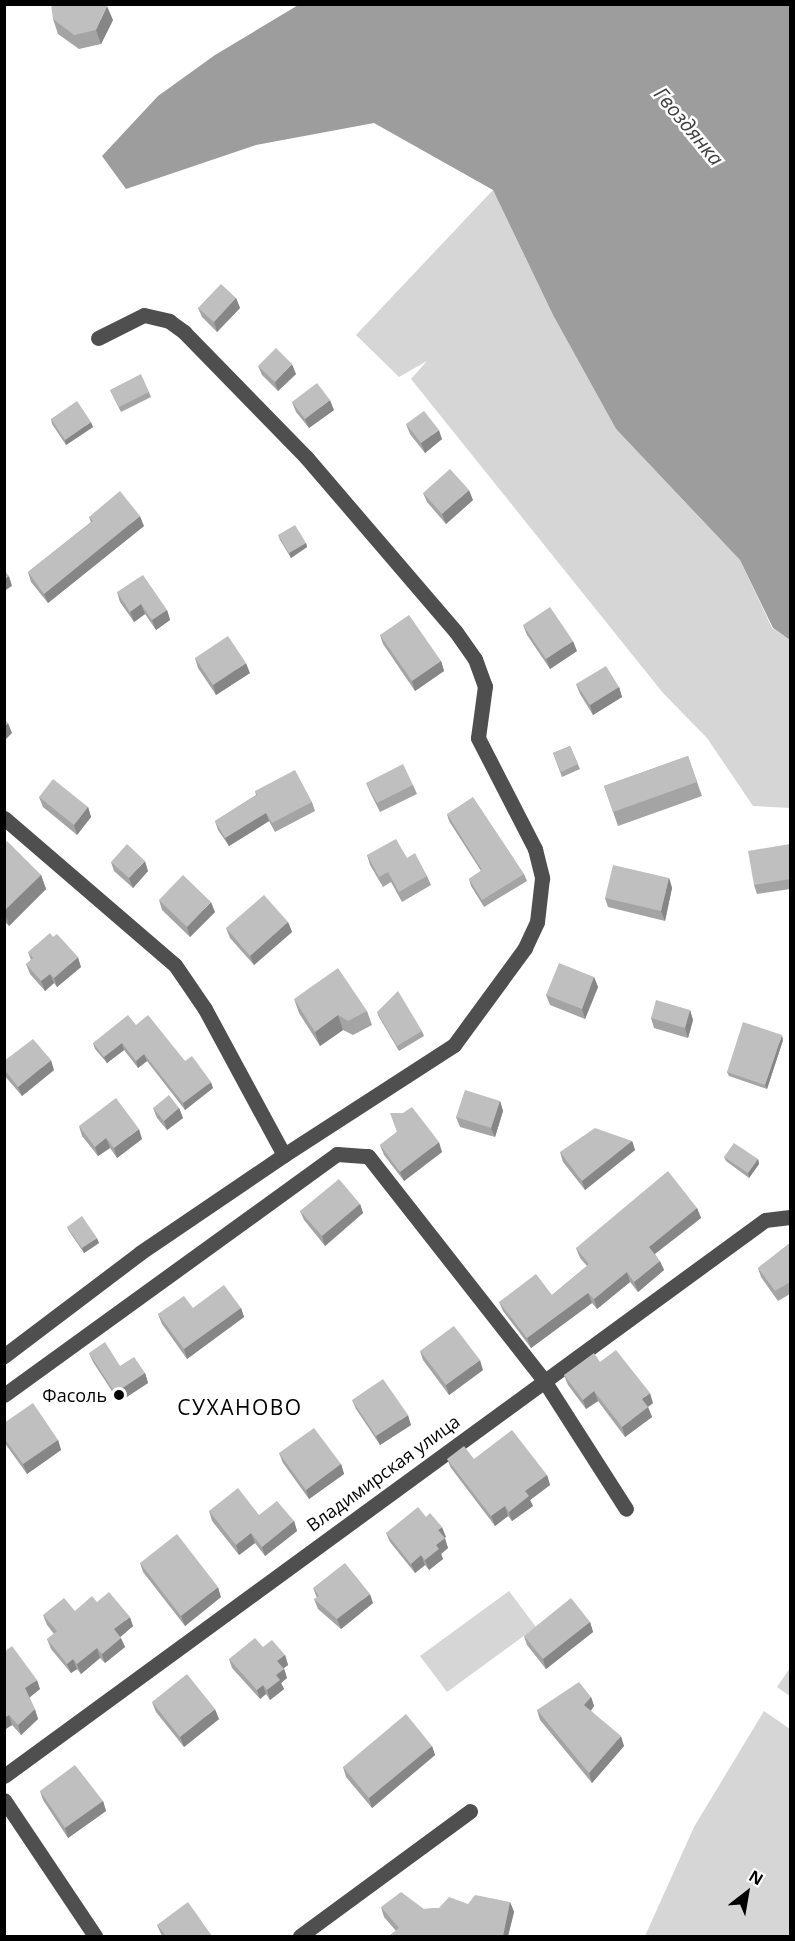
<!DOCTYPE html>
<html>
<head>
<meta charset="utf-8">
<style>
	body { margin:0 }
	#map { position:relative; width:795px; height:1941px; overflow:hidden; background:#fff; font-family:"Open Sans",sans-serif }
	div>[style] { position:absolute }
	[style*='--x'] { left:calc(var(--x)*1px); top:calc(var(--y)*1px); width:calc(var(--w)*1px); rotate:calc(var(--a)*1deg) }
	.green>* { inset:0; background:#d6d6d6 }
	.water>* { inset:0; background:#9d9d9d }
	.minor>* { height:15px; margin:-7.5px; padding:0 7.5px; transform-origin:7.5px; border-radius:7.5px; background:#4f4f4f }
	.wall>* { inset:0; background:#a4a4a4 }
	.shaded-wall>* { inset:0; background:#868686 }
	.building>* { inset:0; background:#bfbfbf }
	.dots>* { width:16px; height:16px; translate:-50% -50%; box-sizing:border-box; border:3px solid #fff; border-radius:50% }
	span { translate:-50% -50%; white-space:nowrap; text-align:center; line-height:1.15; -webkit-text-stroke:5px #fff; paint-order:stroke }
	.poi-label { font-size:18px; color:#000 }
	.right { translate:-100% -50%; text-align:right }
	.street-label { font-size:18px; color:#000 }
	.water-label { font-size:20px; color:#3e3e3e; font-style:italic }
	.quarter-label { font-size:21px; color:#000; letter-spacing:1.5px }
	.frame { position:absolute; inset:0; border:6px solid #000; pointer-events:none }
	.north { position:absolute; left:717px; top:1863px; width:60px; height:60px; -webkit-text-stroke:4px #fff; paint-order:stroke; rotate:31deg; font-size:16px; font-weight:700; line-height:24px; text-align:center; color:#000 }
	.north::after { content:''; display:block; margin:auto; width:21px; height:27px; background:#000; clip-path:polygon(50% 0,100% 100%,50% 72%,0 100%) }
</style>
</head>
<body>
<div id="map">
	<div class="green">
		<div style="clip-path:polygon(493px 190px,553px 315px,616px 429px,740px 560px,772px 628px,790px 640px,790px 808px,753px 806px,707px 738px,663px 693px,411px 379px,427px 361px,399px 377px,356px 335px)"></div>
		<div style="clip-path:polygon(509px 1591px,536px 1627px,447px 1692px,420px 1656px)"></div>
		<div style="clip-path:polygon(790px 1668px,790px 1696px,777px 1687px)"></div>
		<div style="clip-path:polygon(764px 1711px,790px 1729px,790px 1936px,645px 1936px,694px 1827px)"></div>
	</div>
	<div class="water">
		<div style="clip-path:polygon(300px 4px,790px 5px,790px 640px,773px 628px,740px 560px,616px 429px,553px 315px,493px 190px,374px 123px,256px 145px,126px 189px,102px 156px,158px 96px,215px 55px)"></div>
	</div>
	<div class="minor">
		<div style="--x:98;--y:338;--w:51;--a:-26.6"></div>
		<div style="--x:144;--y:315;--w:26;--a:13"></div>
		<div style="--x:169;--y:321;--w:19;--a:36"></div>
		<div style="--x:184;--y:332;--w:175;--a:45.7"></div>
		<div style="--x:306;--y:457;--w:230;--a:49.4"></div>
		<div style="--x:456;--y:632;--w:33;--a:55"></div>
		<div style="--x:475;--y:659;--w:29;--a:70"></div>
		<div style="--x:485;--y:686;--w:52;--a:97.7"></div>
		<div style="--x:478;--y:738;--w:125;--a:62.8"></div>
		<div style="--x:535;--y:849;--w:30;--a:76"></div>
		<div style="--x:542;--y:878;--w:44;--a:96.5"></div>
		<div style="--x:537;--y:922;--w:29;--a:115"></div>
		<div style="--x:525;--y:948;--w:120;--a:126.2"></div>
		<div style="--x:454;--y:1045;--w:202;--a:147.1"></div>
		<div style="--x:4;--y:818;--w:225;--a:40.7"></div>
		<div style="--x:175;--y:965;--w:53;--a:55.7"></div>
		<div style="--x:205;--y:1009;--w:166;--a:61.6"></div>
		<div style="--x:284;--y:1155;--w:174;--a:145.8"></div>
		<div style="--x:140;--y:1253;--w:171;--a:142.9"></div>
		<div style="--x:4;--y:1395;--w:411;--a:-35.9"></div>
		<div style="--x:337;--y:1154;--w:31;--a:4"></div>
		<div style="--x:368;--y:1156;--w:283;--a:51.9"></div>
		<div style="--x:543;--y:1379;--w:154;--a:57.4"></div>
		<div style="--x:4;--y:1776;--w:942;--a:-36.15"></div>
		<div style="--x:765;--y:1220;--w:25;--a:-7"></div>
		<div style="--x:4;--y:1800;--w:164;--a:56.2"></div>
		<div style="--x:300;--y:1936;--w:211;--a:-36.3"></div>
	</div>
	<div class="wall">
		<div style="clip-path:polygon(53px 19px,113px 20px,101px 44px,79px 49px,58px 34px)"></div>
		<div style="clip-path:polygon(236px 298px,240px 308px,217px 332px,202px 317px,198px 308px)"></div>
		<div style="clip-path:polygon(258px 366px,296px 374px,278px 391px,262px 375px)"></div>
		<div style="clip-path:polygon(110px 390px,149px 392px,151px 397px,121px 412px)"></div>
		<div style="clip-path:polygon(292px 402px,334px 410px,309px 428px,296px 412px)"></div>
		<div style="clip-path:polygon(51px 419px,93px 427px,66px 445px,52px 424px)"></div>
		<div style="clip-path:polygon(406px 424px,442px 439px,425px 453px,410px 434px)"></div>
		<div style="clip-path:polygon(423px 493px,473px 500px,446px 524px,427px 502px)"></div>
		<div style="clip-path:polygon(89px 517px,144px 526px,48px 603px,31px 582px,28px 572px,91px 522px)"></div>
		<div style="clip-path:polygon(278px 535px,306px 543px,307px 547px,291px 558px,280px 540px)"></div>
		<div style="clip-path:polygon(117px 592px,167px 610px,170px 620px,156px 630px,145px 614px,134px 622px,120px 602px)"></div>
		<div style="clip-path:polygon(523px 625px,577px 651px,550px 669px,527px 635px)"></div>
		<div style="clip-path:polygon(380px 635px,441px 661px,444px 671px,415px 691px,383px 644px)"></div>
		<div style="clip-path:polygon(195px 658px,250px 673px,216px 695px,198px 668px)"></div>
		<div style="clip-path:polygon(576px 684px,619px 687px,622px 697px,593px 715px,580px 694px)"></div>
		<div style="clip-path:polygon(570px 746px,580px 769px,562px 777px,553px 753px)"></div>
		<div style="clip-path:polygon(688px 756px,702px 796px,618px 826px,604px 786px)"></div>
		<div style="clip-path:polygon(366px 783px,413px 785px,417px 794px,380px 812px,370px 792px)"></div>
		<div style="clip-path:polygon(255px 791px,312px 802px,315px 811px,275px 832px,269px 821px,229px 846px,218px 830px,215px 821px,256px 795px)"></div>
		<div style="clip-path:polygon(39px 797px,88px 807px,91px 817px,77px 835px,43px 807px)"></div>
		<div style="clip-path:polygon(447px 814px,524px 874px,527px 881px,484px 907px,471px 886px,469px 879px,481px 871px,449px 821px)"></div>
		<div style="clip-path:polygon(4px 844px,41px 875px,46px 889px,9px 926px,4px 921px)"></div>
		<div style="clip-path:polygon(790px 844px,790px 889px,757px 894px,754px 885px)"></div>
		<div style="clip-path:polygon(367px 855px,407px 858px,427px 876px,431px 885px,402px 902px,391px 882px,383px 887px,370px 865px)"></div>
		<div style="clip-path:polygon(111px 862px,148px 871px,133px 888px,114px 871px)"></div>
		<div style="clip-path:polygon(669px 878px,672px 888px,665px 921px,608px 907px,605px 898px)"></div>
		<div style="clip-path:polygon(159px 900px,215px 912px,190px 937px,162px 910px)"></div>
		<div style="clip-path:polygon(288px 922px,292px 932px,254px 965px,230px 938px,226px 928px)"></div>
		<div style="clip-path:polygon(28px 952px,81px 967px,57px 987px,54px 983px,45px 991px,30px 974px,26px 964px,31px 960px)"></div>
		<div style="clip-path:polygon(594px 977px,598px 987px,585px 1019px,550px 1005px,546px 995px)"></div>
		<div style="clip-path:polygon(294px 999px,367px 1011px,372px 1025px,353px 1035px,343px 1030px,320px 1046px,299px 1013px)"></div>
		<div style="clip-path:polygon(690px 1010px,693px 1020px,688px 1038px,654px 1028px,651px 1018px)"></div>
		<div style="clip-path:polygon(377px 1012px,422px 1031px,424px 1036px,399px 1051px,379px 1017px)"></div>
		<div style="clip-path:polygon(136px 1025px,185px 1061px,213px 1088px,185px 1110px,147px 1061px,138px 1068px,124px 1050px,107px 1063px,95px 1049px,93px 1043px)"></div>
		<div style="clip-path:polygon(783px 1040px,767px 1089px,729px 1076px,727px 1072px)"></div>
		<div style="clip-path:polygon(4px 1061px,54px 1070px,22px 1096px,4px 1075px)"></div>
		<div style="clip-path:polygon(500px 1101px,503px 1111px,495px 1137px,460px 1127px,456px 1117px)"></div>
		<div style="clip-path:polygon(153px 1108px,179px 1108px,183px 1118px,167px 1130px,157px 1118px)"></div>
		<div style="clip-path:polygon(79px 1126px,142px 1139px,117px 1158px,110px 1148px,98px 1156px,82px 1136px)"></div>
		<div style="clip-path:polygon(397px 1132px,442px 1152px,404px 1181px,384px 1155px,380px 1145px)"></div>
		<div style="clip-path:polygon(632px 1141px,635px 1150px,585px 1190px,563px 1162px,560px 1152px)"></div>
		<div style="clip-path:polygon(724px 1157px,758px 1159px,759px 1164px,749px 1178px,726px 1161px)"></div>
		<div style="clip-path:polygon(360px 1204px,363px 1213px,325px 1246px,304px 1220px,300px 1211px)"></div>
		<div style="clip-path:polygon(697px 1208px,701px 1218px,655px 1254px,664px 1270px,638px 1292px,630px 1282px,597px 1309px,592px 1303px,531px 1348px,503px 1311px,499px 1302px,552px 1295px,587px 1266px,580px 1258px,576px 1248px)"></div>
		<div style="clip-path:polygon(67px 1227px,99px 1243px,84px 1253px,69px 1231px)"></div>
		<div style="clip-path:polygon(790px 1243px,790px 1294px,778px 1301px,761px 1277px,758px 1268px)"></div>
		<div style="clip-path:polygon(193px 1308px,241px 1308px,244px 1317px,187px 1359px,162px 1324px,158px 1314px)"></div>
		<div style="clip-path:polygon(420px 1351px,483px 1370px,449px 1395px,423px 1360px)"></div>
		<div style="clip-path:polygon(89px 1353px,120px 1366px,145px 1373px,148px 1383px,119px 1402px,93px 1362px)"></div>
		<div style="clip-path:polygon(600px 1362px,653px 1403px,648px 1407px,652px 1417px,625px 1437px,598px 1401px,586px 1409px,568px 1385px,564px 1375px)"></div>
		<div style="clip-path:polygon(352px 1400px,411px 1425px,380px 1445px,356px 1409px)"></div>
		<div style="clip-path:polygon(4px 1423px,58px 1440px,61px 1450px,27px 1474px,4px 1442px)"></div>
		<div style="clip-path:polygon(279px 1453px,341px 1464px,344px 1474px,309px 1499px,283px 1463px)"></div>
		<div style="clip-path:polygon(447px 1459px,474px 1459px,547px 1475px,550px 1485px,530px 1500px,533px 1506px,512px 1521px,508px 1516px,495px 1526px,451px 1468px)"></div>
		<div style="clip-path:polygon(209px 1511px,294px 1521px,297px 1531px,265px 1556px,255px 1543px,239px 1555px,212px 1521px)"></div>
		<div style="clip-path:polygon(426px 1517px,446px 1537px,444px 1538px,448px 1548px,441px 1554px,443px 1559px,429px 1570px,425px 1565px,415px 1573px,390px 1542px,386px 1533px)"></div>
		<div style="clip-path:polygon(140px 1563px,221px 1597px,185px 1626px,143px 1572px)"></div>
		<div style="clip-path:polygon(313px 1588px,373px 1603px,341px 1629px,318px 1609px,314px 1599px,317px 1598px)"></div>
		<div style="clip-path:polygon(97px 1602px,133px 1626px,120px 1637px,125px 1647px,105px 1663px,100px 1658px,81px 1674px,77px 1669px,71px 1673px,51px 1649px,47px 1639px,54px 1634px,47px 1625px,43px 1615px,75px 1611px)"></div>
		<div style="clip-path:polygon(590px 1622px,593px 1632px,546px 1669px,527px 1645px,524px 1636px)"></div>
		<div style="clip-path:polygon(263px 1647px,285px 1655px,288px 1665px,284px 1668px,287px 1678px,281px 1683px,284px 1689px,270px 1700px,266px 1694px,260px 1699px,232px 1668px,229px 1659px)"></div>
		<div style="clip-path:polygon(4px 1652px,40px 1689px,29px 1697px,38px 1719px,21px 1735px,12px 1725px,4px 1730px)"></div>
		<div style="clip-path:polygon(591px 1697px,594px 1706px,591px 1711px,624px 1746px,592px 1783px,540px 1720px,537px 1710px)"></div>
		<div style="clip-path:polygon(152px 1702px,219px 1719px,184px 1747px,156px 1712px)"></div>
		<div style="clip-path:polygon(432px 1746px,435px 1755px,372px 1808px,346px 1777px,343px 1767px)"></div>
		<div style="clip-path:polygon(40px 1791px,103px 1801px,106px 1811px,68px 1838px,43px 1800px)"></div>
		<div style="clip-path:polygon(510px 1902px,514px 1912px,508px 1936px,389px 1936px,396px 1931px,384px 1917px,381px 1907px,424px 1909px,439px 1908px,468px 1904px)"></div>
		<div style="clip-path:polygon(157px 1925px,212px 1936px,162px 1936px)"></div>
	</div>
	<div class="shaded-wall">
		<div style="clip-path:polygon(107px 6px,113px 20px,101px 44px,96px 30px)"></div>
		<div style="clip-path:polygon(236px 298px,240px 308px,217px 332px,214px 322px)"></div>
		<div style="clip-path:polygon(292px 364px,296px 374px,278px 391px,275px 382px)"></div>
		<div style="clip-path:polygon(330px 400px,334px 410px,309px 428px,305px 419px)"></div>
		<div style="clip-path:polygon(91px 422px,93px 427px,66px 445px,65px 440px)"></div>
		<div style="clip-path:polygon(439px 430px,442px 439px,425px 453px,421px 443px)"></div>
		<div style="clip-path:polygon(469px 490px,473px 500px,446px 524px,442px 514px)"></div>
		<div style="clip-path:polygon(140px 516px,144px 526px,48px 603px,44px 594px)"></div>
		<div style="clip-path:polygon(306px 543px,307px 547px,291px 558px,289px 553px)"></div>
		<div style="clip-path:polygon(9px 576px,12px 586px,4px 591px,4px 579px)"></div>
		<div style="clip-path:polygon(141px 604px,145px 614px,134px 622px,130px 612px)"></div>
		<div style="clip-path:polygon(167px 610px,170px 620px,156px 630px,152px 620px)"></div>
		<div style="clip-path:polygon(573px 641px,577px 651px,550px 669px,546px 659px)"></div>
		<div style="clip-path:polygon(441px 661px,444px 671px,415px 691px,412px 681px)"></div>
		<div style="clip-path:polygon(246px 663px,250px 673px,216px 695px,213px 685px)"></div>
		<div style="clip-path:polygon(619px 687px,622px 697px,593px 715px,590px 705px)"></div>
		<div style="clip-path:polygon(8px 723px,12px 733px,4px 741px,4px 727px)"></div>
		<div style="clip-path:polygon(88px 807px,91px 817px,77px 835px,74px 825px)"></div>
		<div style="clip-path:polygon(266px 813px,269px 821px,229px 846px,225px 838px)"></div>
		<div style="clip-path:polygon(145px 861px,148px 871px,133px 888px,129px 878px)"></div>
		<div style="clip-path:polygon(41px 875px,46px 889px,9px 926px,4px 911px)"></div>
		<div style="clip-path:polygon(669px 878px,672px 888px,665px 921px,661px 911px)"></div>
		<div style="clip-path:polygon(211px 902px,215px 912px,190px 937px,187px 927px)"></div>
		<div style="clip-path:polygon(288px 922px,292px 932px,254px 965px,250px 956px)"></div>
		<div style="clip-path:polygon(78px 957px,81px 967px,57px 987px,54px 978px)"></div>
		<div style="clip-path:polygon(50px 974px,54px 983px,45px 991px,41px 981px)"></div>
		<div style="clip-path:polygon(594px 977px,598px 987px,585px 1019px,582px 1009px)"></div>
		<div style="clip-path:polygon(690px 1010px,693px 1020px,688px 1038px,685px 1028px)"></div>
		<div style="clip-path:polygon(338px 1015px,343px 1030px,320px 1046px,315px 1032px)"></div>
		<div style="clip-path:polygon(782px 1035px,783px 1040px,767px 1089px,765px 1085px)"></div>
		<div style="clip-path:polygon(122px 1043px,124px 1050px,107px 1063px,104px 1057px)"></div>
		<div style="clip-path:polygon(144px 1054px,147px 1061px,138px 1068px,136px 1061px)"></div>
		<div style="clip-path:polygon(51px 1060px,54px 1070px,22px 1096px,18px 1087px)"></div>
		<div style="clip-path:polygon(211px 1082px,213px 1088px,185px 1110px,183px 1103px)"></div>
		<div style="clip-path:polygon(500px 1101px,503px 1111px,495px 1137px,491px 1128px)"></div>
		<div style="clip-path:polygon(179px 1108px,183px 1118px,167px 1130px,164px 1121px)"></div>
		<div style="clip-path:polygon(139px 1129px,142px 1139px,117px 1158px,114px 1148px)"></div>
		<div style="clip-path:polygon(106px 1138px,110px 1148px,98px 1156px,95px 1147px)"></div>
		<div style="clip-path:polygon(632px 1141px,635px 1150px,585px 1190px,582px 1181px)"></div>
		<div style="clip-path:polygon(439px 1142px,442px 1152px,404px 1181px,400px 1172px)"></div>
		<div style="clip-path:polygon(758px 1159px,759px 1164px,749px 1178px,748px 1173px)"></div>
		<div style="clip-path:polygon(360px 1204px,363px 1213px,325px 1246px,322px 1236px)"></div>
		<div style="clip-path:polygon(697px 1208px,701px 1218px,652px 1256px,649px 1247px)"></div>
		<div style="clip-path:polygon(97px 1238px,99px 1243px,84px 1253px,82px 1248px)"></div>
		<div style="clip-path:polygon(660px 1261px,664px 1270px,638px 1292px,634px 1282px)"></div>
		<div style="clip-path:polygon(627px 1272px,630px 1282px,597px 1309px,594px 1299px)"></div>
		<div style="clip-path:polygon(588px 1293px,592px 1303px,531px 1348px,527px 1338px)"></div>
		<div style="clip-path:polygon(241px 1308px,244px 1317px,187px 1359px,184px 1349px)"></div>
		<div style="clip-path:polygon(480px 1360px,483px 1370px,449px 1395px,446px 1385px)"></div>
		<div style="clip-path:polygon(145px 1373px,148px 1383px,119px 1402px,115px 1393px)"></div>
		<div style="clip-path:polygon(594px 1391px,598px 1401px,586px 1409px,583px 1400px)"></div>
		<div style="clip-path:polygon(650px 1393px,653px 1403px,646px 1408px,642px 1399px)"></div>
		<div style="clip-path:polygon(648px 1407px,652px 1417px,625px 1437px,622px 1427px)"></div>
		<div style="clip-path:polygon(408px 1415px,411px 1425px,380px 1445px,376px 1436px)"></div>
		<div style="clip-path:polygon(58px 1440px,61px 1450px,27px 1474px,23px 1464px)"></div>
		<div style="clip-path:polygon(341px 1464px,344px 1474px,309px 1499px,306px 1490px)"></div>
		<div style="clip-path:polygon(547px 1475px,550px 1485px,530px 1500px,533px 1506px,512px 1521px,509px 1512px,525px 1491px)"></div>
		<div style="clip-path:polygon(505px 1506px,508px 1516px,495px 1526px,491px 1516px)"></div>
		<div style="clip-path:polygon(294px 1521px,297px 1531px,265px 1556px,262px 1547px)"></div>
		<div style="clip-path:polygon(442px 1527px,446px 1537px,442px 1540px,438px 1530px)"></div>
		<div style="clip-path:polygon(251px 1533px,255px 1543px,239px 1555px,236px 1545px)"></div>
		<div style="clip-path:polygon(445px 1538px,448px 1548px,441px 1554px,443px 1559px,429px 1570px,425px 1560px,436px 1545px)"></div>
		<div style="clip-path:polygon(421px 1555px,425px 1565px,415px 1573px,411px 1564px)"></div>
		<div style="clip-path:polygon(218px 1587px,221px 1597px,185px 1626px,181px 1616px)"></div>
		<div style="clip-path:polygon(370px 1594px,373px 1603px,341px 1629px,337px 1619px)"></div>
		<div style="clip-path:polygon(130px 1617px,133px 1626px,118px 1639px,114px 1629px)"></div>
		<div style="clip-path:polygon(590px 1622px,593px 1632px,546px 1669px,543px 1659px)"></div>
		<div style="clip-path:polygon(121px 1638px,125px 1647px,105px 1663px,102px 1654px)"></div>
		<div style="clip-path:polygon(97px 1648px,100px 1658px,81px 1674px,77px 1664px)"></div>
		<div style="clip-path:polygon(285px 1655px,288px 1665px,281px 1670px,277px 1661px)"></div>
		<div style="clip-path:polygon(73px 1659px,77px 1669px,71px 1673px,67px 1664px)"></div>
		<div style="clip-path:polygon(284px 1669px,287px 1678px,281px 1683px,284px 1689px,270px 1700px,267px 1690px,276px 1675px)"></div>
		<div style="clip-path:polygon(37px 1680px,40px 1689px,29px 1698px,25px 1688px)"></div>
		<div style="clip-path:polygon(263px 1685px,266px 1694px,260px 1699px,257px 1690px)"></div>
		<div style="clip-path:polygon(591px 1697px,594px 1706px,587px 1714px,584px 1705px)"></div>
		<div style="clip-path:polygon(35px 1709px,38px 1719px,21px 1735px,18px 1725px)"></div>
		<div style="clip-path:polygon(215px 1709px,219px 1719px,184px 1747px,180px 1737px)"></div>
		<div style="clip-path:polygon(9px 1715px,12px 1725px,4px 1730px,4px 1718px)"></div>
		<div style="clip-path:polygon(621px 1736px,624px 1746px,592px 1783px,589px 1773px)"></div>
		<div style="clip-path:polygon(432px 1746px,435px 1755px,372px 1808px,369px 1798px)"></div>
		<div style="clip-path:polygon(103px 1801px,106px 1811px,68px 1838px,65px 1828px)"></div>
		<div style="clip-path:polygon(510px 1902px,514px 1912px,508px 1936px,503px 1936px)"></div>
	</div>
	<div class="building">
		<div style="clip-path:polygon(51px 4px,107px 4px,107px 6px,96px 30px,74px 35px,53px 19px)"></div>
		<div style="clip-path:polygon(221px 284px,236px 298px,214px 322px,198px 308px)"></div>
		<div style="clip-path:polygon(276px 348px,292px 364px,275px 382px,258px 366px)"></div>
		<div style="clip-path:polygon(141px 374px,149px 392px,119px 407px,110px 390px)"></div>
		<div style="clip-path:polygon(317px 383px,330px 400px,305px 419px,292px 402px)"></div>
		<div style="clip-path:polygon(77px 401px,91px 422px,65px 440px,51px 419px)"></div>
		<div style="clip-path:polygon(424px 411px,439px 430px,421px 443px,406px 424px)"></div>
		<div style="clip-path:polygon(450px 469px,469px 490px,442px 514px,423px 493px)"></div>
		<div style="clip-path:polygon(120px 491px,140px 516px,44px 594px,28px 572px,93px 521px,89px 517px)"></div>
		<div style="clip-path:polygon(295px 525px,306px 543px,289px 553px,278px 535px)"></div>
		<div style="clip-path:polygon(4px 570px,9px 576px,4px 579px)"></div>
		<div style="clip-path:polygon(143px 575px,167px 610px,152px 620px,141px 604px,130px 612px,117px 592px)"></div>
		<div style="clip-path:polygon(550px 607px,573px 641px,546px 659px,523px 625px)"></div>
		<div style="clip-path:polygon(409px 615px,441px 661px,412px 681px,380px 635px)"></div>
		<div style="clip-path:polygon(228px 636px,246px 663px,213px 685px,195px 658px)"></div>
		<div style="clip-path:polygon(606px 666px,619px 687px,590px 705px,576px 684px)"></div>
		<div style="clip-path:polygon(4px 719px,8px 723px,4px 727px)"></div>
		<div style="clip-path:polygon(570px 746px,578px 764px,561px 772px,553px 753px)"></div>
		<div style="clip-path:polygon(688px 756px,697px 782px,613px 812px,604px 786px)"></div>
		<div style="clip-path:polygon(403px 764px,413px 785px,377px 803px,366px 783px)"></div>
		<div style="clip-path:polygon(295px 770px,312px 802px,272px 823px,266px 813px,225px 838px,215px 821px,257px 795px,255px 791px)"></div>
		<div style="clip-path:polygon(53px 779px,88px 807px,74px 825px,39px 797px)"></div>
		<div style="clip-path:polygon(473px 797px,524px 874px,482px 900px,469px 879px,482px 870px,447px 814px)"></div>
		<div style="clip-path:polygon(396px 839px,407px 858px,415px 853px,427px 876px,399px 892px,388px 872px,379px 877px,367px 855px)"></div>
		<div style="clip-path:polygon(7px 841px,41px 875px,4px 911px,4px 844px)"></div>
		<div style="clip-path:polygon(127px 844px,145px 861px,129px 878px,111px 862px)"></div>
		<div style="clip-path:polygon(790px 844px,790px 879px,754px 885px,748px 851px)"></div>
		<div style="clip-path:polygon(613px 865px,669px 878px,661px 911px,605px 898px)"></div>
		<div style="clip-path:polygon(183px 875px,211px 902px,187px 927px,159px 900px)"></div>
		<div style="clip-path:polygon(264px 895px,288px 922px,250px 956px,226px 928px)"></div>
		<div style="clip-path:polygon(50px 933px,53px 937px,57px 934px,78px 957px,54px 978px,50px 974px,41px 981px,26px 964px,33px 958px,28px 952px)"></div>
		<div style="clip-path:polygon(559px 963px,594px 977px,582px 1009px,546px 995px)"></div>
		<div style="clip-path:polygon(338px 968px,367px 1011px,348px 1021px,338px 1015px,315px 1032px,294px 999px)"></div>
		<div style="clip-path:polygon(398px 991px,422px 1031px,397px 1046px,377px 1012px)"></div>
		<div style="clip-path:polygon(656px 1000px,690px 1010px,685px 1028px,651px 1018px)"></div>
		<div style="clip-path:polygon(128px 1015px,136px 1025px,148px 1015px,185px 1061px,192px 1056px,211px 1082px,183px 1103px,144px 1054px,136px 1061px,122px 1043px,104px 1057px,93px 1043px)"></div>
		<div style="clip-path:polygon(743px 1022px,782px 1035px,765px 1085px,727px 1072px)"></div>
		<div style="clip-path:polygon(33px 1039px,51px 1060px,18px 1087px,4px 1069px,4px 1061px)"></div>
		<div style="clip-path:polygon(465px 1090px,500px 1101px,491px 1128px,456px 1117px)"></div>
		<div style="clip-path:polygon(169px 1095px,179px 1108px,164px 1121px,153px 1108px)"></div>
		<div style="clip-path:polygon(116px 1098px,139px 1129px,114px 1148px,106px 1138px,95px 1147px,79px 1126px)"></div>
		<div style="clip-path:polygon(412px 1107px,439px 1142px,400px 1172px,380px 1145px,397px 1132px,390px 1113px,403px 1113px)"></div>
		<div style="clip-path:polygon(595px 1128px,632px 1141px,582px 1181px,560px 1152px)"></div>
		<div style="clip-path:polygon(734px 1143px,758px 1159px,748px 1173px,724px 1157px)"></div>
		<div style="clip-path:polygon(668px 1171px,697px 1208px,649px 1247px,660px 1261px,634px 1282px,627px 1272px,594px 1299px,588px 1293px,527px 1338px,499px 1302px,536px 1274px,552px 1295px,589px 1264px,576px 1248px)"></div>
		<div style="clip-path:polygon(339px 1179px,360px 1204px,322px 1236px,300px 1211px)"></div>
		<div style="clip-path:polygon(82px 1216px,97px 1238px,82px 1248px,67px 1227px)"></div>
		<div style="clip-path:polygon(790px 1243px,790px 1282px,775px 1291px,758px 1268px)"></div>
		<div style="clip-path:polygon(224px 1285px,241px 1308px,184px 1349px,158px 1314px,184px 1296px,193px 1308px)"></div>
		<div style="clip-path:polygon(454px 1326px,480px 1360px,446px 1385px,420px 1351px)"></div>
		<div style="clip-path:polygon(105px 1342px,120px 1366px,134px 1357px,145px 1373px,115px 1393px,89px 1353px)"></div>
		<div style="clip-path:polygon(616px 1350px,650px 1393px,642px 1399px,648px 1407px,622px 1427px,594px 1391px,583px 1400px,564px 1375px,594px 1353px,600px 1362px)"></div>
		<div style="clip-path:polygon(383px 1379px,408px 1415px,376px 1436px,352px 1400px)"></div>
		<div style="clip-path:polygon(33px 1403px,58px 1440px,23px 1464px,4px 1438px,4px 1423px)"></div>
		<div style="clip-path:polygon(314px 1428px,341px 1464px,306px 1490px,279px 1453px)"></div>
		<div style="clip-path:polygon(512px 1430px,547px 1475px,525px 1491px,529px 1496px,509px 1512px,505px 1506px,491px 1516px,447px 1459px,464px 1446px,474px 1459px)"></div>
		<div style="clip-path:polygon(238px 1488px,259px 1515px,277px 1501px,294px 1521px,262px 1547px,251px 1533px,236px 1545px,209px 1511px)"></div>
		<div style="clip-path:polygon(418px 1507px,426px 1517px,430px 1513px,442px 1527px,438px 1530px,445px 1538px,436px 1545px,439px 1549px,425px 1560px,421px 1555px,411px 1564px,386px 1533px)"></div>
		<div style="clip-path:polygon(177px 1534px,218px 1587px,181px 1616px,140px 1563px)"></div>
		<div style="clip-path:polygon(345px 1563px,370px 1594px,337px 1619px,314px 1599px,319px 1596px,313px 1588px)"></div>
		<div style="clip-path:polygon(109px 1592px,130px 1617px,114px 1629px,121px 1638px,102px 1654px,97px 1648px,77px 1664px,73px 1659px,67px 1664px,47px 1639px,57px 1631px,43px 1615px,64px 1598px,75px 1611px,92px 1596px,97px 1602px)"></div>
		<div style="clip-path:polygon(571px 1598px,590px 1622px,543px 1659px,524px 1636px)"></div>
		<div style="clip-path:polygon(255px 1638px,263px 1647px,272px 1640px,285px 1655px,277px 1661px,284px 1669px,276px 1675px,280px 1680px,267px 1690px,263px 1685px,257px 1690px,229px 1659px)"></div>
		<div style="clip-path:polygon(12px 1646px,37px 1680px,25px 1688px,35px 1709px,18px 1725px,9px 1715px,4px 1718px,4px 1652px)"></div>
		<div style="clip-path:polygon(187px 1674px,215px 1709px,180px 1737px,152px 1702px)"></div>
		<div style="clip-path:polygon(579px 1682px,591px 1697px,584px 1705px,621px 1736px,589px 1773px,537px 1710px)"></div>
		<div style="clip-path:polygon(406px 1714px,432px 1746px,369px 1798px,343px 1767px)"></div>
		<div style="clip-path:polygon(75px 1765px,103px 1801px,65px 1828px,40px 1791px)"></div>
		<div style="clip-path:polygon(401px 1892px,424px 1909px,439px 1908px,449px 1897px,468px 1904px,475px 1895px,510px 1902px,503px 1936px,389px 1936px,399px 1928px,381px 1907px)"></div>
		<div style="clip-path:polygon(188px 1902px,212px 1936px,166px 1936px,157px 1925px)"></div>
	</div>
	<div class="dots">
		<div style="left:119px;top:1395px;background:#000"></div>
	</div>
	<div class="poi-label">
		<span class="right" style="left:107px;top:1395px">Фасоль</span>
	</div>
	<div class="street-label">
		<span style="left:383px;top:1473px;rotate:-36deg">Владимирская улица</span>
	</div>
	<div class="water-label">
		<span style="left:689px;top:126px;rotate:50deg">Гвоздянка</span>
	</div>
	<div class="quarter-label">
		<span style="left:240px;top:1407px">СУХАНОВО</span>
	</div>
	<div class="frame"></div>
	<div class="north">N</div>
</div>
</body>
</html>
